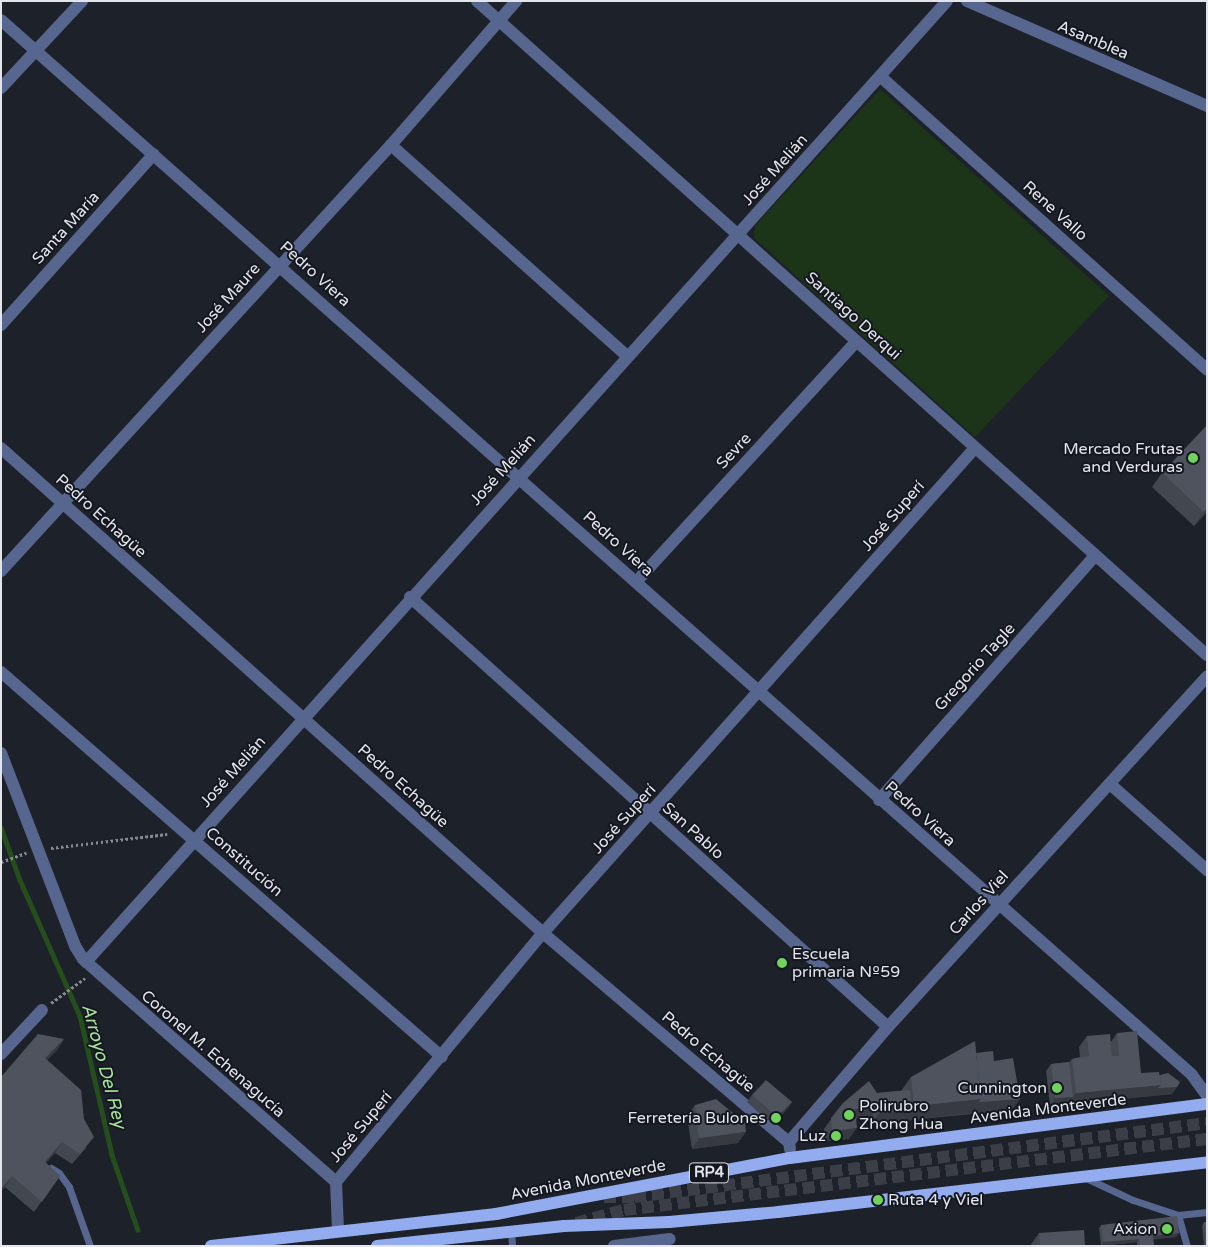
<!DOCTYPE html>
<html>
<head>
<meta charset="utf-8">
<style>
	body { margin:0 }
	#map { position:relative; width:1208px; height:1247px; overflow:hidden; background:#1d2129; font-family:"Varela Round",sans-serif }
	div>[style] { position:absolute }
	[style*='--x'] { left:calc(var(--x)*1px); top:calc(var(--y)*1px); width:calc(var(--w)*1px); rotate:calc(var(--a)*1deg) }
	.green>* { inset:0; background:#1c3518 }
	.stream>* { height:4.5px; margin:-2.25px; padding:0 2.25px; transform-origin:2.25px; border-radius:2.25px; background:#244e1c }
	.primary-tunnel>* { height:12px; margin-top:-6px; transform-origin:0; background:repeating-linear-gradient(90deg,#3b3e46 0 12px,transparent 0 18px) }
	.path>* { height:2.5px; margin-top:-1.25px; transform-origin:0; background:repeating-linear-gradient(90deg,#868990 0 2.5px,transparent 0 5px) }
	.service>* { height:7px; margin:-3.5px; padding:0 3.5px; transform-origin:3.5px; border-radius:3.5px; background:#57668f }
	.minor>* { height:12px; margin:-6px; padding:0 6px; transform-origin:6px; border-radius:6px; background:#57668f }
	.primary>* { height:12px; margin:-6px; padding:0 6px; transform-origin:6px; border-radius:6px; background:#93acf0 }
	.wall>* { inset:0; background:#434750 }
	.shaded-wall>* { inset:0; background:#373a41 }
	.building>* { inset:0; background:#4e535d }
	.dots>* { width:14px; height:14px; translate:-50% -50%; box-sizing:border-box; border:2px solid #141720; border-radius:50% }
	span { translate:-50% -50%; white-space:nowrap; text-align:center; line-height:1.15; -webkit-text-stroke:4px #141720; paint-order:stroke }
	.shield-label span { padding:1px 4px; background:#141720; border:1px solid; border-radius:4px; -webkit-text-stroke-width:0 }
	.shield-label { font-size:15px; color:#e3e5eb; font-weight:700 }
	.street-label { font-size:16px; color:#e3e5eb }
	.poi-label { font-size:16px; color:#e3e5eb }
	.right { translate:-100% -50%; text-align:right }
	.left { translate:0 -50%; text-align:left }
	.water-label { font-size:18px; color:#a5e499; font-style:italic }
	.frame { position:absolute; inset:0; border:2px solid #e3e5eb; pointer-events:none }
</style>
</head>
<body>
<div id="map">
	<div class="green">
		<div style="clip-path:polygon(880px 89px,1109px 296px,975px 437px,754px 238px,755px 226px)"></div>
	</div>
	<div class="stream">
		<div style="--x:1;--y:827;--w:56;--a:70.3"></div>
		<div style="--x:20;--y:880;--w:149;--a:66.2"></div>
		<div style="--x:80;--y:1016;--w:143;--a:77"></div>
		<div style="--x:112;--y:1155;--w:79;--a:70.9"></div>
	</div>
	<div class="primary-tunnel">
		<div style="--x:604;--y:1197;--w:30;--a:0"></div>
		<div style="--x:634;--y:1197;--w:578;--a:-7.36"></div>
		<div style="--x:576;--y:1223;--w:50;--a:-15.2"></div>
		<div style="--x:624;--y:1210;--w:587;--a:-6.94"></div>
	</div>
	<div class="path">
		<div style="--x:51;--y:848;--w:117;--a:-6.9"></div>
		<div style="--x:1;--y:862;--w:27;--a:-20"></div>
		<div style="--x:51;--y:1003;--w:42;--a:-36.3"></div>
	</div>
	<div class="service">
		<div style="--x:51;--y:1168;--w:9;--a:32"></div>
		<div style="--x:59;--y:1173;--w:17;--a:54"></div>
		<div style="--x:69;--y:1187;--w:63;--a:70.4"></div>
		<div style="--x:1086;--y:1178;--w:52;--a:25.1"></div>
		<div style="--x:1133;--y:1200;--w:47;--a:18.4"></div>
		<div style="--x:1178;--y:1215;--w:32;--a:74"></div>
		<div style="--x:1178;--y:1215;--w:29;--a:-6"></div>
		<div style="--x:511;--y:1231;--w:15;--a:86"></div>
	</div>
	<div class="minor">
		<div style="--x:477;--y:1;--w:980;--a:41.86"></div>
		<div style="--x:967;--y:1;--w:262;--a:23.6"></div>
		<div style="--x:1;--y:20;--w:1591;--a:41.53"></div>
		<div style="--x:1192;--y:1075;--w:26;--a:54"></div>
		<div style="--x:881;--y:77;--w:438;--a:41.9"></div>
		<div style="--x:1;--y:88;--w:119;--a:-47"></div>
		<div style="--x:391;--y:145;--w:317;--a:41.8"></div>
		<div style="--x:1;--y:325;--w:229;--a:-48.2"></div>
		<div style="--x:1;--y:448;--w:727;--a:41.82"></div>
		<div style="--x:543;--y:933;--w:323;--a:40.4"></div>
		<div style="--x:1;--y:571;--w:578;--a:-47.53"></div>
		<div style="--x:391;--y:145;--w:191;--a:-49"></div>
		<div style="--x:636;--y:582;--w:326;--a:-47.5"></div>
		<div style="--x:410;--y:597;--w:643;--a:41.97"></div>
		<div style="--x:1;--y:672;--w:585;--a:41.12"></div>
		<div style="--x:1;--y:753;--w:207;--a:69"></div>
		<div style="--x:75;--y:946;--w:15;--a:58"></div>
		<div style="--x:83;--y:959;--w:337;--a:41.4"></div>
		<div style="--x:1110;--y:784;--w:130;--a:41.6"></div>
		<div style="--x:879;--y:800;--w:326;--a:-48.5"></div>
		<div style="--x:86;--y:962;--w:1290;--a:-48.14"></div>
		<div style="--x:1;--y:1054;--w:60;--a:-47"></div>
		<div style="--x:790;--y:1149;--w:7;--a:-98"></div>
		<div style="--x:789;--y:1142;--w:152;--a:-49.3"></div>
		<div style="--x:888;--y:1027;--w:474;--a:-47.7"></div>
		<div style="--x:338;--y:1230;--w:48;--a:-92.4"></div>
		<div style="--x:336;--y:1182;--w:324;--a:-50.3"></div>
		<div style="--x:543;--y:933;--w:649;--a:-48.31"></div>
		<div style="--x:614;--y:1246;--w:56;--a:-7.1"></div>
	</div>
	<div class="primary">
		<div style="--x:211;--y:1246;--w:287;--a:-6.4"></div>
		<div style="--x:496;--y:1214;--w:299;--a:-10.8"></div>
		<div style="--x:790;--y:1158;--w:420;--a:-7.4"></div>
		<div style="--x:377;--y:1246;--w:188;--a:-6.1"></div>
		<div style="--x:564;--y:1226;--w:105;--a:-2.2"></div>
		<div style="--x:669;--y:1222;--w:109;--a:-5.2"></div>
		<div style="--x:778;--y:1212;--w:432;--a:-6.6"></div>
	</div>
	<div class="wall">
		<div style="clip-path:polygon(1162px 473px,1207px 512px,1194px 526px,1152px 487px)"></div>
		<div style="clip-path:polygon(1117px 1033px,1141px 1073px,1160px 1075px,1180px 1082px,1172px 1094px,1050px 1106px,1046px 1071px,1051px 1064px,1069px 1062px,1072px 1059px,1080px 1057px,1079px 1047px,1087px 1036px,1111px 1042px)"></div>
		<div style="clip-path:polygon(64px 1039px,57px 1050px,47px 1060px,86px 1148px,72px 1164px,55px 1153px,46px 1163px,60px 1176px,34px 1212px,5px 1187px,1px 1191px,1px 1077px)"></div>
		<div style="clip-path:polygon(994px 1061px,1020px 1099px,1012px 1110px,871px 1124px,870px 1118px,856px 1119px,849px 1139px,825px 1141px,824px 1129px,843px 1103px,877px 1093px,901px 1091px,911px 1077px)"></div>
		<div style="clip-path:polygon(752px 1095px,792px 1102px,787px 1109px,777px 1120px,767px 1120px,747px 1102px)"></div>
		<div style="clip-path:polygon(695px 1105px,738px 1143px,692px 1149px,687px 1116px)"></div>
		<div style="clip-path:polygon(1204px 1222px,1207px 1222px,1207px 1246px,1204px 1246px,1202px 1226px)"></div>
		<div style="clip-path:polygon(1101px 1225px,1179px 1233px,1176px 1237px,1153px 1239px,1154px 1246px,1137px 1246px,1137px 1242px,1101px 1246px,1099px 1228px)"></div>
		<div style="clip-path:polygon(1039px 1233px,1085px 1246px,1030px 1246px)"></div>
	</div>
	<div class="shaded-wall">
		<div style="clip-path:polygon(1207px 509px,1207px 512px,1194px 526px,1204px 512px)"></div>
		<div style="clip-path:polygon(64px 1039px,57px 1050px,37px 1069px,45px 1058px)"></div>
		<div style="clip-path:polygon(1161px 1085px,1153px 1096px,1050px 1106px,1055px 1098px,1073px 1097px,1076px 1093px)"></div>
		<div style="clip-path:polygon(1177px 1087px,1172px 1094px,1153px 1096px,1158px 1088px)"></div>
		<div style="clip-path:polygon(981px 1099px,971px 1113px,904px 1121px,914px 1106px)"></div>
		<div style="clip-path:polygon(1020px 1099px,1012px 1110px,971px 1113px,979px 1102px)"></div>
		<div style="clip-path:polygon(792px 1102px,787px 1109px,777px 1120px,767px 1120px,773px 1113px)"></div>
		<div style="clip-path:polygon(878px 1107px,870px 1118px,847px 1120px,855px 1109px)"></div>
		<div style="clip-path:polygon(912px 1110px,904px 1121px,871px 1124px,879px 1113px)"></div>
		<div style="clip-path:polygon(857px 1128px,849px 1139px,825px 1141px,832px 1131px)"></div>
		<div style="clip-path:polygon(746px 1132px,738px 1143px,692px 1149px,699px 1138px)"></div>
		<div style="clip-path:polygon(62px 1142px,55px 1153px,38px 1173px,45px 1162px)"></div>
		<div style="clip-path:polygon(12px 1176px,5px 1187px,1px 1191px,1px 1189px)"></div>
		<div style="clip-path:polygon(1179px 1233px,1176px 1237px,1150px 1240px,1153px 1236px)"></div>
		<div style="clip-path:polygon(1139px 1239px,1137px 1242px,1101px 1246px,1103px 1242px)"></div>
	</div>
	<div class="building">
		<div style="clip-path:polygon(1207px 425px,1207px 509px,1204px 512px,1162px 473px)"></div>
		<div style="clip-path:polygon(1137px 1031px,1141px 1073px,1159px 1072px,1161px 1085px,1076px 1093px,1072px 1059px,1089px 1056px,1087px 1036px,1110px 1034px,1112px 1056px,1119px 1056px,1117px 1033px)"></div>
		<div style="clip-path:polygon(38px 1034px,64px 1039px,45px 1058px,81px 1090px,84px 1119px,94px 1137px,80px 1154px,62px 1142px,45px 1162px,60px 1176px,42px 1202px,12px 1176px,1px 1189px,1px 1077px)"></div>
		<div style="clip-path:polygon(975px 1041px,981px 1099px,914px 1106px,911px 1077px)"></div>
		<div style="clip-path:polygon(993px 1051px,994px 1061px,1013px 1058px,1020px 1099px,979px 1102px,981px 1099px,976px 1053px)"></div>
		<div style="clip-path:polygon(1069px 1062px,1073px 1097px,1055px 1098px,1051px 1064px)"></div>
		<div style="clip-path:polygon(1168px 1073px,1180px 1082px,1177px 1087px,1158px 1088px,1161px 1085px,1160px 1075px)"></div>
		<div style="clip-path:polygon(766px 1080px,792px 1102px,782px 1112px,773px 1113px,752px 1095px)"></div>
		<div style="clip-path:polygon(869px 1081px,877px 1093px,910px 1090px,912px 1110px,879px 1113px,878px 1107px,855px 1109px,857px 1128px,832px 1131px,831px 1118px,843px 1103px)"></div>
		<div style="clip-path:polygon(716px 1099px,745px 1123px,746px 1132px,699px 1138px,695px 1105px)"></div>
		<div style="clip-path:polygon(1177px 1216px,1179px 1233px,1153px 1236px,1154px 1246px,1140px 1246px,1139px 1239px,1103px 1242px,1101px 1225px)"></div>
		<div style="clip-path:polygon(1204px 1222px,1207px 1222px,1207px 1242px)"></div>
		<div style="clip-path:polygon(1084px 1230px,1085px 1246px,1040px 1246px,1039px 1233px)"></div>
	</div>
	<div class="dots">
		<div style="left:1193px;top:458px;background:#71d35e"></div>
		<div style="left:782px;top:963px;background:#71d35e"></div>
		<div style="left:1057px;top:1088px;background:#71d35e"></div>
		<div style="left:849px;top:1115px;background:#71d35e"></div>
		<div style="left:776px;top:1118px;background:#71d35e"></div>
		<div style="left:836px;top:1136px;background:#71d35e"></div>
		<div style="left:878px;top:1200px;background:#71d35e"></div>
		<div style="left:1167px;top:1229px;background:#71d35e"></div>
	</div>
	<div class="shield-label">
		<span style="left:709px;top:1173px">RP4</span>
	</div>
	<div class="street-label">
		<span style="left:1093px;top:40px;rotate:23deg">Asamblea</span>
		<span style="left:775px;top:170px;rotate:-48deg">José Melián</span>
		<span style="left:1055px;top:211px;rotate:42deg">Rene Vallo</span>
		<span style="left:66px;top:228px;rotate:-48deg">Santa María</span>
		<span style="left:315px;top:274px;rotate:42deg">Pedro Viera</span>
		<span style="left:228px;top:298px;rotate:-48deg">José Maure</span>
		<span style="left:853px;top:316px;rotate:42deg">Santiago Derqui</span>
		<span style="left:734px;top:451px;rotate:-47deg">Sevre</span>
		<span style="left:503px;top:470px;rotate:-48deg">José Melián</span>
		<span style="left:101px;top:516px;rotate:42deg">Pedro Echagüe</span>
		<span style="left:893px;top:516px;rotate:-49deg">José Superí</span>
		<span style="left:618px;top:544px;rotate:42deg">Pedro Viera</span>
		<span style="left:975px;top:667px;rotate:-48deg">Gregorio Tagle</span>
		<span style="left:233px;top:772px;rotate:-48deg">José Melián</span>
		<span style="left:403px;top:786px;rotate:42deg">Pedro Echagüe</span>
		<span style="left:920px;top:814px;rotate:42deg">Pedro Viera</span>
		<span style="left:624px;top:819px;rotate:-48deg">José Superí</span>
		<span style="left:693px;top:831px;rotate:42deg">San Pablo</span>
		<span style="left:244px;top:862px;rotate:41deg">Constitución</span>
		<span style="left:979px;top:903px;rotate:-48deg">Carlos Viel</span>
		<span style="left:708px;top:1052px;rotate:40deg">Pedro Echagüe</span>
		<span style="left:213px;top:1054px;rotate:41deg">Coronel M. Echenagucía</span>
		<span style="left:1048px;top:1109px;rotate:-7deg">Avenida Monteverde</span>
		<span style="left:361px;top:1127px;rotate:-50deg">José Superí</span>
		<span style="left:588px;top:1180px;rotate:-11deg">Avenida Monteverde</span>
	</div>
	<div class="poi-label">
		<span class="right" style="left:1183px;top:458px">Mercado Frutas<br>and Verduras</span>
		<span class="left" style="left:792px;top:963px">Escuela<br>primaria Nº59</span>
		<span class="right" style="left:1047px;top:1088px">Cunnington</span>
		<span class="left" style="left:859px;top:1115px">Polirubro<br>Zhong Hua</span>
		<span class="right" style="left:766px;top:1118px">Ferretería Bulones</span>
		<span class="right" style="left:826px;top:1136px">Luz</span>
		<span class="left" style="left:888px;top:1200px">Ruta 4 y Viel</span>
		<span class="right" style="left:1157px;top:1229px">Axion</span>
	</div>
	<div class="water-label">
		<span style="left:104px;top:1066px;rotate:75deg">Arroyo Del Rey</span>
	</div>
	<div class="frame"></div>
</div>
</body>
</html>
